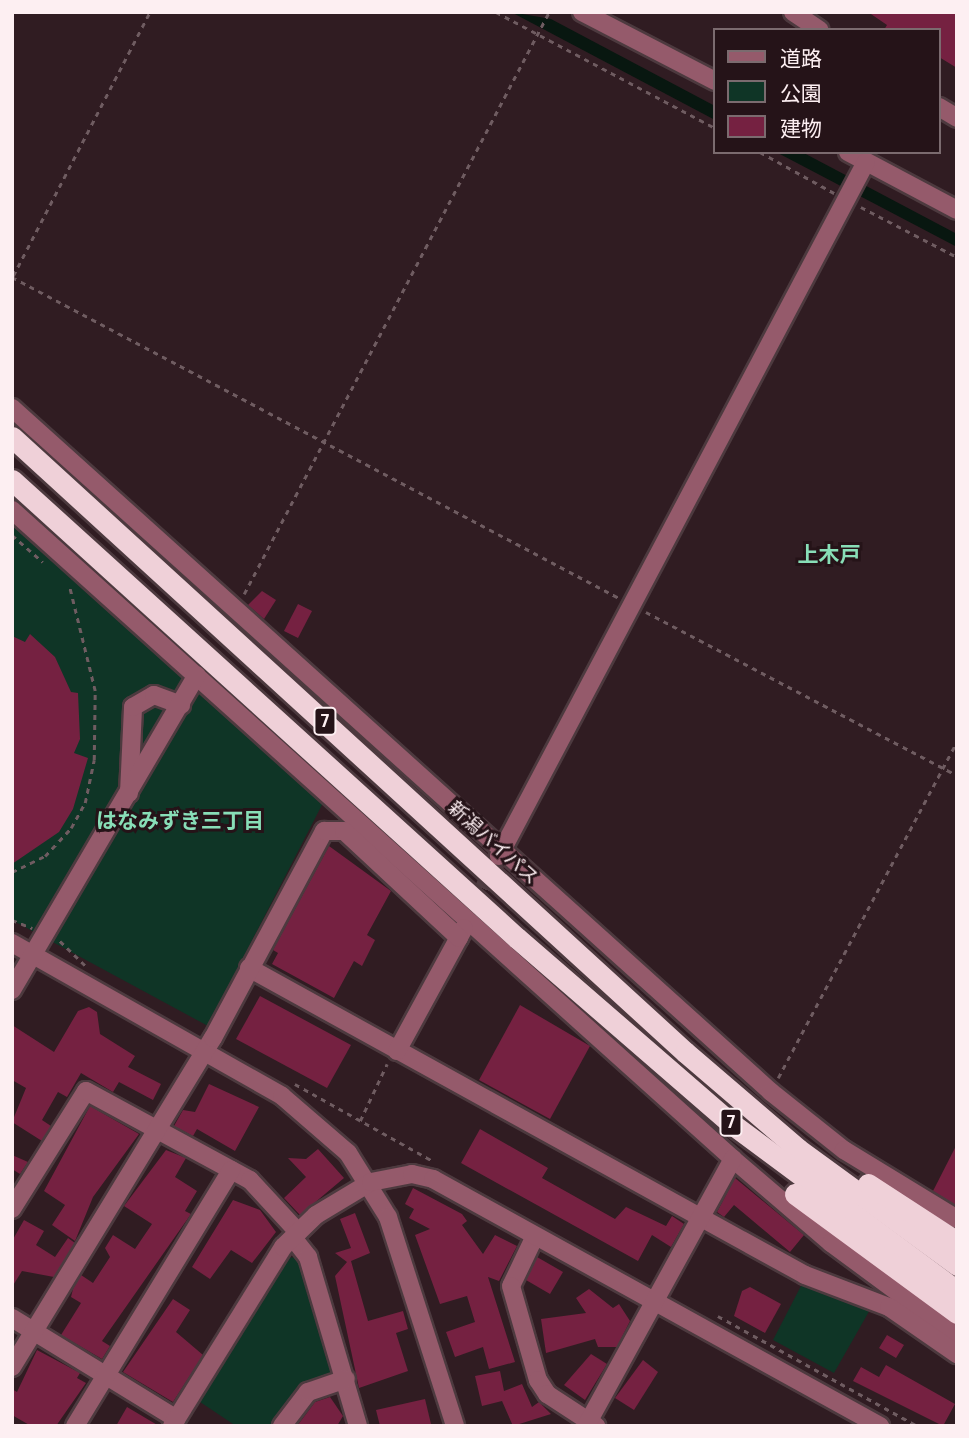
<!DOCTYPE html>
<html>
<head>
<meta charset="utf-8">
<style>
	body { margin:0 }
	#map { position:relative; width:969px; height:1438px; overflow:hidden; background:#301c22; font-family:"Roboto Condensed","Noto Sans JP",sans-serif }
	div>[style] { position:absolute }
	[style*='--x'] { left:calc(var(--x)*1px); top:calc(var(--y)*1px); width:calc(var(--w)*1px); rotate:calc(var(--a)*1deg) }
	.green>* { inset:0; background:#0f3526 }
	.water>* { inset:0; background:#081710 }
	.building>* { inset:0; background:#752141 }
	.minor-tunnel>* { height:18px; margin-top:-9px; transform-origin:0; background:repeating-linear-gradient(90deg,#4f3c41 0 18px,transparent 0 27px) }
	.path>* { height:2.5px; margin-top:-1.25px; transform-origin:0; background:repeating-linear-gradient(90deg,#6f5c61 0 5px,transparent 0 10px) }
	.roads { filter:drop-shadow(2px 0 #4d3a3f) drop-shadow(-2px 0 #4d3a3f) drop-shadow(0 2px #4d3a3f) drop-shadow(0 -2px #4d3a3f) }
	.minor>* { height:18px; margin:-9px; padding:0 9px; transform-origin:9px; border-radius:9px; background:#955a6b }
	.highway>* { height:21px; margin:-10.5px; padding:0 10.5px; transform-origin:10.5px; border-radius:10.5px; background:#efd0d8 }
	span { translate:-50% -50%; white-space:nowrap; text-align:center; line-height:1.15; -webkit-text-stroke:6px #251318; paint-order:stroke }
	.shield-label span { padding:2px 5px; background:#251318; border:2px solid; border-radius:5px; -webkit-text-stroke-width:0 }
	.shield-label { font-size:18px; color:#fdeff2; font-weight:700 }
	.street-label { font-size:19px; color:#fdeff2 }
	.neighbourhood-label { font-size:21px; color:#88deb7; font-weight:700 }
	.frame { position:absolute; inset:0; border:14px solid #fdeff2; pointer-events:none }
	.legend { position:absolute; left:713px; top:28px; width:228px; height:126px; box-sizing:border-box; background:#251318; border:2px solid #7b6b6f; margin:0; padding:9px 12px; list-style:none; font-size:21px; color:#fdeff2 }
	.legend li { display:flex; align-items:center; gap:14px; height:35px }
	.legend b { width:35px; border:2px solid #7b6b6f }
</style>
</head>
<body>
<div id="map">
	<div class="green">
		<div style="clip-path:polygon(12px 516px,325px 799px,208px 1026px,12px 920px)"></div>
		<div style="clip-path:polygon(308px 1257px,346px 1379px,308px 1392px,282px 1426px,236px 1426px,191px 1396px,275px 1258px)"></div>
		<div style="clip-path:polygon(803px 1282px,871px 1308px,834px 1373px,773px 1340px)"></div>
	</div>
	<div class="water">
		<div style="clip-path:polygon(511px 12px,551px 19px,715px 106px,715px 120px)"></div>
		<div style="clip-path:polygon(776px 152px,802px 152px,957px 234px,957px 247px)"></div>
	</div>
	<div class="building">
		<div style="clip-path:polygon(868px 12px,957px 12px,957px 68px,939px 57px,939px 30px,884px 30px,887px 25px)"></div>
		<div style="clip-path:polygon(262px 591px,276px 600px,264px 619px,248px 605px)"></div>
		<div style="clip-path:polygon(298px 604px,312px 611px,298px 638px,284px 631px)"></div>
		<div style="clip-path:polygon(30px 634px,55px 657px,71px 692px,78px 693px,80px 739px,74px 753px,88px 758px,73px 809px,59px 832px,12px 864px,12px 636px,25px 642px)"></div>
		<div style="clip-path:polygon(329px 846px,391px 891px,367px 935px,375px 940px,362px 966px,354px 961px,334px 998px,272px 964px,278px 953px,273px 950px)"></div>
		<div style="clip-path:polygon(260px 996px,351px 1045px,327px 1088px,236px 1039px)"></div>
		<div style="clip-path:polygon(520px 1005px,590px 1046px,550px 1119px,479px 1080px)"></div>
		<div style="clip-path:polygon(89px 1007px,97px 1012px,100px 1034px,135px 1056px,128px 1067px,161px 1084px,153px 1100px,119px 1082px,113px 1092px,81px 1073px,67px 1097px,58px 1092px,42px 1120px,51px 1126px,42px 1141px,12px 1122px,26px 1088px,12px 1080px,12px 1025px,54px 1052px,78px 1011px)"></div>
		<div style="clip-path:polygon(209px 1084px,259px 1107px,235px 1151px,197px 1129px,193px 1136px,174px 1126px,183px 1110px,195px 1112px)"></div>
		<div style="clip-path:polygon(90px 1106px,139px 1134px,93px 1197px,75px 1241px,52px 1225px,65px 1205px,44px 1191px)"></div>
		<div style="clip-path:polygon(480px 1129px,548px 1168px,542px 1178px,615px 1219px,626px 1207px,666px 1226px,672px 1216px,684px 1224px,671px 1247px,652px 1235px,638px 1261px,461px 1163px)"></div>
		<div style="clip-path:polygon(957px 1144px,957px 1206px,933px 1191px)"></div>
		<div style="clip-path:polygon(318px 1149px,344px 1178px,300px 1215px,284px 1198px,306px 1177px,288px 1158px,306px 1159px)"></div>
		<div style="clip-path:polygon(166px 1150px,186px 1158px,175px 1177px,197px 1191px,185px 1211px,191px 1214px,102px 1341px,110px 1346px,102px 1359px,61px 1335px,81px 1303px,71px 1297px,73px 1289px,81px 1275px,93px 1283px,110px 1257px,105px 1248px,113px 1235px,135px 1249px,152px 1224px,124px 1206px)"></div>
		<div style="clip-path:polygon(12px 1155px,28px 1162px,20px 1174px,12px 1169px)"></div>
		<div style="clip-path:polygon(735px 1178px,804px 1235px,790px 1252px,734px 1205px,724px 1217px,717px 1212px)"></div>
		<div style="clip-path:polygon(413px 1188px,462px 1214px,467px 1221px,462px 1225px,483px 1254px,495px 1235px,517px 1246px,499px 1281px,488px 1277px,515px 1362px,489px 1369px,483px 1347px,455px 1357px,446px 1332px,475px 1322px,467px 1296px,440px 1304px,415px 1235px,430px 1229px,409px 1218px,414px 1209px,405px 1204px)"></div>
		<div style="clip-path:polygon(233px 1200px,260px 1210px,276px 1232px,252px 1263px,231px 1250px,210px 1279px,192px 1267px)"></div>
		<div style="clip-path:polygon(355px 1213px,370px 1253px,351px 1261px,368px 1321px,403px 1311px,408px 1329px,396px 1333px,408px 1371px,359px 1388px,335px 1276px,347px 1262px,335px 1253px,351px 1248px,340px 1219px)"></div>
		<div style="clip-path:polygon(24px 1220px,44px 1231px,36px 1245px,55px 1257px,68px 1238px,75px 1243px,54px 1277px,22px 1271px,12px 1287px,12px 1241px)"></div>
		<div style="clip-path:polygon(537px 1257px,563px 1272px,550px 1294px,526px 1280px)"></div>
		<div style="clip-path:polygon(750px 1287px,781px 1304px,765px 1333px,734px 1316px,742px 1291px)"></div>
		<div style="clip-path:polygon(589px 1289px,613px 1308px,619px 1304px,630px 1321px,617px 1347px,598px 1347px,595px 1339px,546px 1353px,541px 1319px,586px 1313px,576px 1298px)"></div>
		<div style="clip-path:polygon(173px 1299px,190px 1310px,176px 1332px,203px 1355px,173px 1402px,123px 1372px)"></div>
		<div style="clip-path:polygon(887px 1335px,904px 1345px,896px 1358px,879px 1348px)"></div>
		<div style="clip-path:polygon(37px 1350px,80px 1373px,77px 1378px,86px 1383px,56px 1426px,31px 1426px,12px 1415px,12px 1389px,17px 1392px)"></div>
		<div style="clip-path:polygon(591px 1354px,607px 1364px,585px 1400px,564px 1385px)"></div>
		<div style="clip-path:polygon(643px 1360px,658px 1372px,634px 1410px,615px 1398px)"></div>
		<div style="clip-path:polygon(886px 1365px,955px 1404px,943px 1426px,853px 1381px,861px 1367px,879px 1377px)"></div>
		<div style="clip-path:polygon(500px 1371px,504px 1391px,522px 1384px,532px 1407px,539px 1402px,551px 1414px,513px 1426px,502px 1401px,482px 1406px,475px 1376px)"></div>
		<div style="clip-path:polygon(330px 1397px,343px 1416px,337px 1426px,297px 1426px,315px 1402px)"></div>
		<div style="clip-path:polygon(425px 1399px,431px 1424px,380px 1426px,376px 1410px)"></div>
		<div style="clip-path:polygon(127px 1407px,159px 1426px,116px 1426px)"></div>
	</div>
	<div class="minor-tunnel">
		<div style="--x:472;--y:913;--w:55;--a:-64.4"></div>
	</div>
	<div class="path">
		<div style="--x:496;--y:12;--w:248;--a:27.9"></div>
		<div style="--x:760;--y:152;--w:85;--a:29"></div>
		<div style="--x:861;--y:207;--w:108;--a:27.5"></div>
		<div style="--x:13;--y:276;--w:297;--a:-62.6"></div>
		<div style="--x:12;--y:277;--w:687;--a:27.87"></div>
		<div style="--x:12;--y:535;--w:41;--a:41.1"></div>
		<div style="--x:244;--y:594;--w:657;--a:-62.34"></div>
		<div style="--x:646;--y:612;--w:351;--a:27.7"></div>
		<div style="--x:12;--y:872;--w:37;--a:-26"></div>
		<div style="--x:45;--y:856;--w:38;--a:-47"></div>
		<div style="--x:71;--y:828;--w:29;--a:-61"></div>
		<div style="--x:85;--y:803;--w:44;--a:-78.2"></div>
		<div style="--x:94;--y:760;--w:69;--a:-89.2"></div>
		<div style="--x:95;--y:691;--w:109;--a:-103.8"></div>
		<div style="--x:12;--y:920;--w:22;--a:22"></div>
		<div style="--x:60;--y:941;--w:35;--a:44"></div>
		<div style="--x:778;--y:1078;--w:382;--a:-62"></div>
		<div style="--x:295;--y:1084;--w:158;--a:29.2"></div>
		<div style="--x:360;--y:1121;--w:63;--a:-64.7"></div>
		<div style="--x:718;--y:1316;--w:227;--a:28.9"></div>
	</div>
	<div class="roads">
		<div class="minor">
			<div style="--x:582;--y:12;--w:150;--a:27.4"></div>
			<div style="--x:793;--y:12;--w:32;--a:34"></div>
			<div style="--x:939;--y:107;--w:21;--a:31"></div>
			<div style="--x:848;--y:152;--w:123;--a:28"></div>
			<div style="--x:12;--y:408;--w:1022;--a:42.02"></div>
			<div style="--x:771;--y:1092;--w:93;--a:38.5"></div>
			<div style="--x:844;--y:1150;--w:132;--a:31.4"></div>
			<div style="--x:12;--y:510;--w:970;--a:41.99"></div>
			<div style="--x:733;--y:1159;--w:129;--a:40.6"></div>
			<div style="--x:831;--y:1243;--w:157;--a:36.4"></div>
			<div style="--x:129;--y:793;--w:86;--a:-87.3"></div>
			<div style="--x:133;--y:707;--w:24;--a:-30"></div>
			<div style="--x:154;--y:695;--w:29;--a:20"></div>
			<div style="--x:499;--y:856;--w:785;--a:-62.13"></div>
			<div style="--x:12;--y:943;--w:310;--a:29.5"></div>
			<div style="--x:282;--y:1096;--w:87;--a:40.8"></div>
			<div style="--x:348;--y:1153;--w:75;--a:58"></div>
			<div style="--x:388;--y:1217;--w:219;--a:72.2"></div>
			<div style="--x:249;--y:968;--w:635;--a:28.91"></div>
			<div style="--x:805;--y:1275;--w:90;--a:20.9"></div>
			<div style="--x:889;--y:1307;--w:83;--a:34.7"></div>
			<div style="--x:12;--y:990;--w:365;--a:-59.6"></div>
			<div style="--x:397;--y:1051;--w:140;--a:-61.4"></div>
			<div style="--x:12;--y:1209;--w:139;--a:-57.9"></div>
			<div style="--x:86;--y:1091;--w:187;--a:28.5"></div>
			<div style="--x:250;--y:1180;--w:71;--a:47.3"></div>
			<div style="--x:535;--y:1236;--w:55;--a:115.6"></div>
			<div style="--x:511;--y:1286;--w:98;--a:74"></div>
			<div style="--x:538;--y:1380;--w:17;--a:57"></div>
			<div style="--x:547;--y:1394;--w:59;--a:33.1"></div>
			<div style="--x:294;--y:1239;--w:23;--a:52"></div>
			<div style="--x:308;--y:1257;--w:176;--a:73.5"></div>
			<div style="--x:12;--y:1318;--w:193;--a:31.5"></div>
			<div style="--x:12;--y:1367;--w:386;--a:-58.6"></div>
			<div style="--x:213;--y:1038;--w:235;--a:-61.8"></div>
			<div style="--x:324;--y:831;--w:20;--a:0"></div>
			<div style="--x:344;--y:831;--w:157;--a:42.9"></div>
			<div style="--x:75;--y:1426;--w:300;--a:-58.6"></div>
			<div style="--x:172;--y:1426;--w:211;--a:-58.2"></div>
			<div style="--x:283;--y:1247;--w:46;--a:-44.1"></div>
			<div style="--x:316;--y:1215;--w:64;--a:-31"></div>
			<div style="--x:371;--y:1182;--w:42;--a:-11"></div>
			<div style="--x:412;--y:1174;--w:22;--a:13"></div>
			<div style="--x:433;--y:1179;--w:511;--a:28.92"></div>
			<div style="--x:282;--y:1426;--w:43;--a:-52.6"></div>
			<div style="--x:308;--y:1392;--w:40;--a:-18.9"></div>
			<div style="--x:586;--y:1426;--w:305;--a:-61.2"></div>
		</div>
		<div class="highway">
			<div style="--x:12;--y:437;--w:912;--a:42.42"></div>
			<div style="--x:685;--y:1052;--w:149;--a:40.6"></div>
			<div style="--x:798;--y:1149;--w:197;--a:36.1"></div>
			<div style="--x:12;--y:480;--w:682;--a:42.21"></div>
			<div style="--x:517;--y:938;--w:284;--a:40.9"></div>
			<div style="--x:732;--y:1124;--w:280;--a:36.6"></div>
			<div style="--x:868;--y:1184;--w:106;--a:33.1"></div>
			<div style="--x:795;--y:1194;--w:201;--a:36.3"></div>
		</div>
	</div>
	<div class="shield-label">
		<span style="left:325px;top:721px">7</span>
		<span style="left:731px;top:1122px">7</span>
	</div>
	<div class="street-label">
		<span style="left:493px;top:843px;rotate:42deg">新潟バイパス</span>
	</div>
	<div class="neighbourhood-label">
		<span style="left:829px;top:555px">上木戸</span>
		<span style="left:180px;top:821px">はなみずき三丁目</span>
	</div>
	<div class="frame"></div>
	<ul class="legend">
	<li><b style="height:9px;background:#955a6b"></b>道路</li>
	<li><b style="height:19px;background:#0f3526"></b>公園</li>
	<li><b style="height:19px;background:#752141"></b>建物</li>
	</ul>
</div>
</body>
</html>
